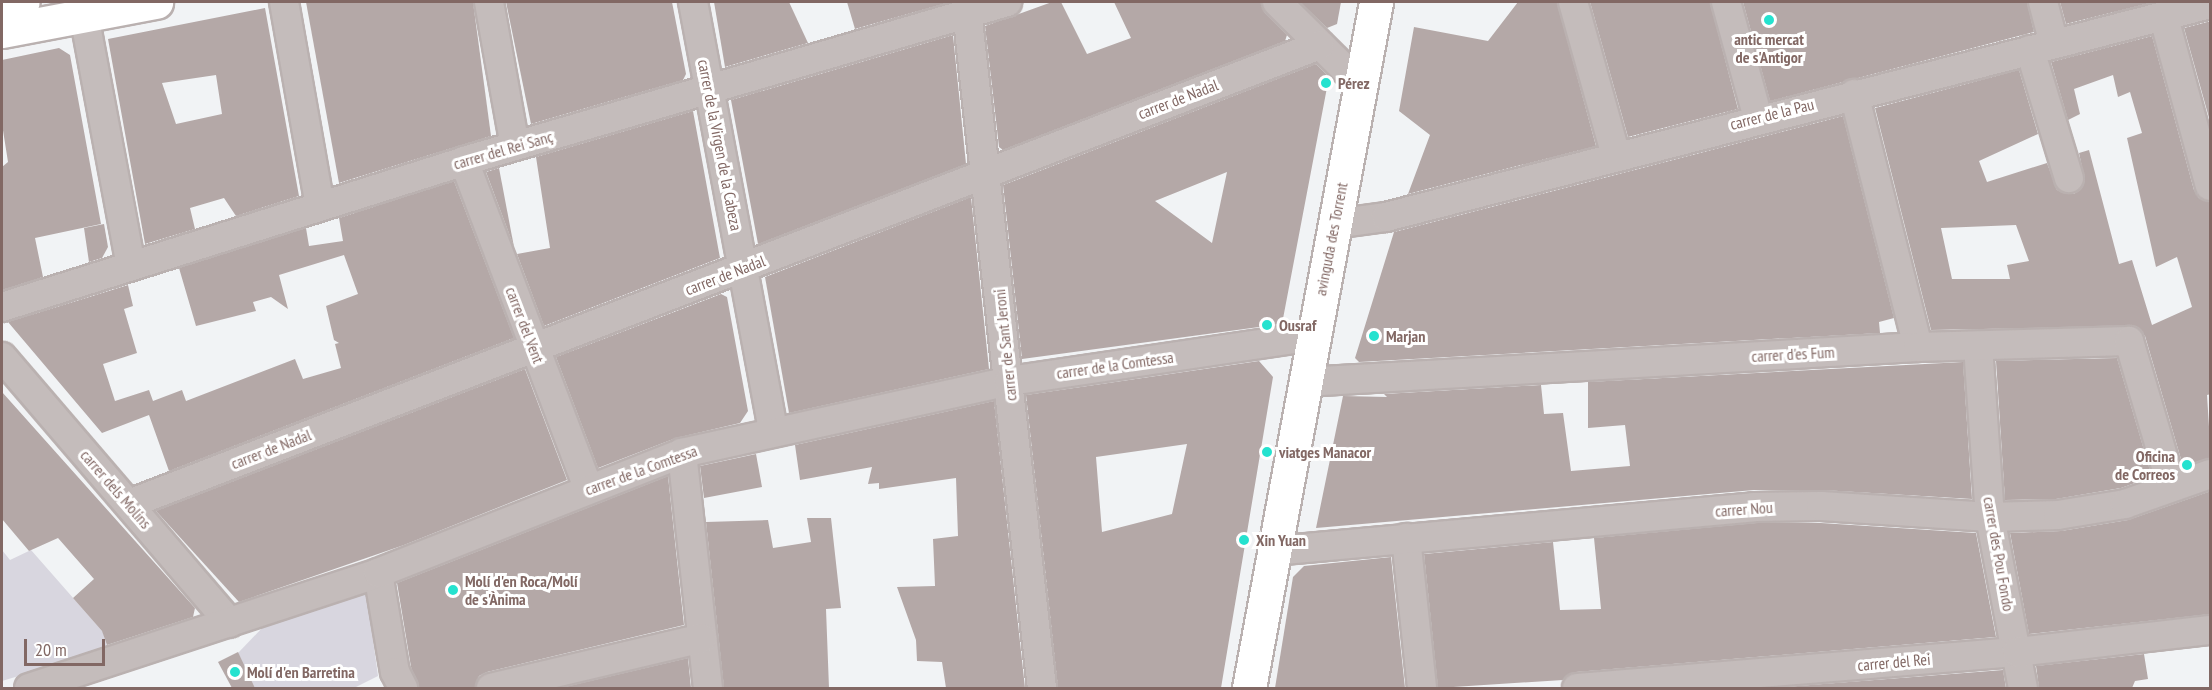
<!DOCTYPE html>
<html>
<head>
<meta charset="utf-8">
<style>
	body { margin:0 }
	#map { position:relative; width:2212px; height:690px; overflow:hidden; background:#f1f3f5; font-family:"PT Sans Narrow",sans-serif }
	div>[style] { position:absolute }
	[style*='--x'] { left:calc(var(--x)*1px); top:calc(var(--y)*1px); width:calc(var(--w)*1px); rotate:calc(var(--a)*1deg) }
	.green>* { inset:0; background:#d8d6df }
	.building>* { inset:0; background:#b4a8a7 }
	.roads { filter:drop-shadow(2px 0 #bab1b0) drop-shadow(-2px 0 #bab1b0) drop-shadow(0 2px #bab1b0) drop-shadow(0 -2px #bab1b0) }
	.minor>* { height:28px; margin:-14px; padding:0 14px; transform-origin:14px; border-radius:14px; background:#c4bcbb }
	.secondary>* { height:33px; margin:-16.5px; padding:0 16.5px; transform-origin:16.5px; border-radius:16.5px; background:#fff }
	.dots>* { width:16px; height:16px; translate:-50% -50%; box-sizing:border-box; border:3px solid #fff; border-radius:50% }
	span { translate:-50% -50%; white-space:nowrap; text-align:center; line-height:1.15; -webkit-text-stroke:6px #fff; paint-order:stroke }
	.poi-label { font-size:16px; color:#826864; font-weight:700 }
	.left { translate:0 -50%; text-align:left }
	.right { translate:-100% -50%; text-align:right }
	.street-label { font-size:16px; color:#826864 }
	.frame { position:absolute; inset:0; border:3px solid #826864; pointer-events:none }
	.scale { position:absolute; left:24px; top:639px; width:81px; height:27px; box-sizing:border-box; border:3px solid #826864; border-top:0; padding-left:8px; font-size:18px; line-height:21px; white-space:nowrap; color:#826864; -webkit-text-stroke:4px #fff; paint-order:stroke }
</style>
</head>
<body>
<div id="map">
	<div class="green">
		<div style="clip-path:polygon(2px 550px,10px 560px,31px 550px,103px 632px,108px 649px,2px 681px)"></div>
		<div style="clip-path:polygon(356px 590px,367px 596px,378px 676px,354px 688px,255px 688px,238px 653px,264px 626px)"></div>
	</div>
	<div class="building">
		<div style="clip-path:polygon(306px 2px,473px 2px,491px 136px,339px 183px)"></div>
		<div style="clip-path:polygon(506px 2px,672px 2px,686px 74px,683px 80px,531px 124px)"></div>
		<div style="clip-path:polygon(714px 2px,789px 2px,808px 43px,725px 67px)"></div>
		<div style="clip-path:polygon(847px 2px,950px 2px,855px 29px)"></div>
		<div style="clip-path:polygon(1052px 2px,1061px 2px,1087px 54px,1131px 38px,1114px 2px,1261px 2px,1265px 13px,1287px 35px,1285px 41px,1003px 150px,999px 147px,985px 26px)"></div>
		<div style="clip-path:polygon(1300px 2px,1341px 2px,1337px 24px,1327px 28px)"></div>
		<div style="clip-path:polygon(1518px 2px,1557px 2px,1596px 146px,1408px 194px,1430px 135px,1399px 111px,1414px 27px,1488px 41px)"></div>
		<div style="clip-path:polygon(1590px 2px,1710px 2px,1738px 109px,1628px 137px)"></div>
		<div style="clip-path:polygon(1743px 2px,2027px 2px,2034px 32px,1770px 101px)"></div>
		<div style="clip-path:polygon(2060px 2px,2154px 2px,2066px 24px)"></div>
		<div style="clip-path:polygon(evenodd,265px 8px,299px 196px,236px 216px,224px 198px,190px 208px,195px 229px,145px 244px,108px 39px,265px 8px,216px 75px,222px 114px,176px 124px,162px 83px,216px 75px)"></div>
		<div style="clip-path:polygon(2211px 21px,2211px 125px,2184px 28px)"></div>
		<div style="clip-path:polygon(953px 35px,966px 164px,758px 244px,731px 100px)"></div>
		<div style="clip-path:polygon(evenodd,2152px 36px,2194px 190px,2199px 198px,2211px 202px,2211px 394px,2207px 395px,2211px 458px,2183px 466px,2145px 336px,2136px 326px,1931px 330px,1875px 108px,2019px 70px,2038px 134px,1979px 161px,1987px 182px,2047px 163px,2057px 190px,2074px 194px,2085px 181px,2079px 153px,2089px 150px,2119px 264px,2132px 260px,2152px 325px,2192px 307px,2177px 257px,2156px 267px,2127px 138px,2142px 133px,2130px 92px,2118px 97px,2113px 75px,2074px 89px,2080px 114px,2068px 120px,2051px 62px,2152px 36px,2016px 225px,2029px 261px,2007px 265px,2010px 279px,1952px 279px,1941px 228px,2016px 225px)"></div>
		<div style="clip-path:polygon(59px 48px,70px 55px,101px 224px,35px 238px,43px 277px,2px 290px,2px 167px,8px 162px,2px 124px,2px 60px)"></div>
		<div style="clip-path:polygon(evenodd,1316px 64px,1329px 77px,1282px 324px,1022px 359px,1003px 185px,1316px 64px,1227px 172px,1212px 243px,1155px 201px,1227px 172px)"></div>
		<div style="clip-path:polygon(693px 111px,720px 258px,544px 326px,517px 254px,550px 248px,536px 157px)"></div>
		<div style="clip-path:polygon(1843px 116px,1894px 318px,1879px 322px,1880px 333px,1359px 362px,1355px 358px,1394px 232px)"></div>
		<div style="clip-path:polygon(499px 168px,514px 247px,486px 172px)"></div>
		<div style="clip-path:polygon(454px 181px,514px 338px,169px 471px,149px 415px,102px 433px,8px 322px,128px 285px,133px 306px,124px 309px,137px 353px,103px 364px,115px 401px,149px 390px,153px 401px,182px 390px,186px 401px,295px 359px,303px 379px,341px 368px,335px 344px,339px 343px,334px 340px,326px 306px,358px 294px,344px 255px,279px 275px,288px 309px,271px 297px,253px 302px,256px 311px,196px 326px,179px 268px,306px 228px,309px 246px,343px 241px,339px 218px)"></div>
		<div style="clip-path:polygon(971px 197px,989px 369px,789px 413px,765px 277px)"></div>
		<div style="clip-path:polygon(104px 224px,108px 247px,102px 258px,89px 262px,84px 228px)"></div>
		<div style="clip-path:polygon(721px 294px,727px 297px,748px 411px,740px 423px,676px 438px,598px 468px,556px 357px)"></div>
		<div style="clip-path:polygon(2117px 358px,2152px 477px,2121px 488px,2056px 499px,2005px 500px,1996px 361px)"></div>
		<div style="clip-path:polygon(evenodd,1259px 361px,1273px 377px,1221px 688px,1058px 688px,1026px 395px,1259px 361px,1187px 444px,1172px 514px,1102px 532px,1096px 457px,1187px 444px)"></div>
		<div style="clip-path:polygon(1963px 362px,1972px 499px,1822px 490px,1754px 490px,1316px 528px,1343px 396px,1387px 397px,1384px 394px,1541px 385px,1544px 414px,1563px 413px,1571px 471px,1630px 466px,1625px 425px,1588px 428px,1588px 382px)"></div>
		<div style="clip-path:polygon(525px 369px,567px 480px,404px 545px,239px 602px,156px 511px)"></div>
		<div style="clip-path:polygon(2px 392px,195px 608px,193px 617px,107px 645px,102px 631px,73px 598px,94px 579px,58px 538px,29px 551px,2px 519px)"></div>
		<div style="clip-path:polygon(994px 401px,1025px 688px,946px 688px,942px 662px,917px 661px,916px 640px,897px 587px,935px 586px,933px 539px,958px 536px,956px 478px,879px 489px,879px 483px,868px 484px,872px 467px,800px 480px,795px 445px)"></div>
		<div style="clip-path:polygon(756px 454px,762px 487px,704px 498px,700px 466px)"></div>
		<div style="clip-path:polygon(668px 476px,684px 625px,487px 672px,479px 676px,475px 688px,419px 688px,411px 667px,397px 583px)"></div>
		<div style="clip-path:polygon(2211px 491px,2211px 614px,2029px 634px,2010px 533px,2061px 531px,2128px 520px)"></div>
		<div style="clip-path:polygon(807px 518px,831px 518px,841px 608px,826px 609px,829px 688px,724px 688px,706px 522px,768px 520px,773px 548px,811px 542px)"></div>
		<div style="clip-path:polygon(1755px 523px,1821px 523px,1976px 533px,1996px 637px,1576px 672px,1563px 680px,1438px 688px,1424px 554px,1553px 542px,1560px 610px,1601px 609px,1594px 538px)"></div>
		<div style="clip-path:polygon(1391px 557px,1405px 688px,1275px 688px,1293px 577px,1304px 566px)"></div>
		<div style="clip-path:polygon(238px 652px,255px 688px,232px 688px,218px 662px)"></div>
		<div style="clip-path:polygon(2144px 654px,2148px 679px,2135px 681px,2132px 688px,2039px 688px,2036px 666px)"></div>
		<div style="clip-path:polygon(688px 658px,691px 688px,560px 688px)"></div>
		<div style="clip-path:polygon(2003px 670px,2006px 688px,1773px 688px)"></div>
	</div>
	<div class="roads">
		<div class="minor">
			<div style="--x:284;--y:2;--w:207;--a:80"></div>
			<div style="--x:489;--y:2;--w:146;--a:79.8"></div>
			<div style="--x:693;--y:2;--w:436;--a:79.4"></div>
			<div style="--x:966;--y:2;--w:690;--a:83.68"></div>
			<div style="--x:1277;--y:2;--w:117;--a:44.7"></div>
			<div style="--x:1573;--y:2;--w:160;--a:74.4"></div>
			<div style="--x:1726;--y:2;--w:120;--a:74.6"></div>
			<div style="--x:2043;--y:2;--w:43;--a:75.3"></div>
			<div style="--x:84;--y:15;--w:255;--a:79.4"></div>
			<div style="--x:2164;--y:18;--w:174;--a:74.7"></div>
			<div style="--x:2030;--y:50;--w:134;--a:73.1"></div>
			<div style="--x:1854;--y:94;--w:261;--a:75.8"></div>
			<div style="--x:464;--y:161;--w:350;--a:69.2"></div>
			<div style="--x:1334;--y:224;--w:52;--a:-7.7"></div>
			<div style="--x:1386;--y:217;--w:851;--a:-14.49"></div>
			<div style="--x:2;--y:307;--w:485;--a:-17.5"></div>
			<div style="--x:464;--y:161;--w:566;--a:-16.32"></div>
			<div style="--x:1978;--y:346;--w:171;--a:86"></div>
			<div style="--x:1990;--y:517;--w:174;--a:79.1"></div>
			<div style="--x:2;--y:357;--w:350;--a:49.4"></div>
			<div style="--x:1304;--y:382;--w:615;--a:-3.26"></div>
			<div style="--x:1918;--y:347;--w:211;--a:-1.6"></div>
			<div style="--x:2129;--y:341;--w:152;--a:73.6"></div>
			<div style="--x:682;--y:453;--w:236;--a:83.7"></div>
			<div style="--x:129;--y:504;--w:1276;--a:-21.08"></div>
			<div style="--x:1406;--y:538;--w:151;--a:83.9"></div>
			<div style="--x:1273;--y:551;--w:483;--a:-5.2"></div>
			<div style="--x:1754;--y:507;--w:67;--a:-0.9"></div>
			<div style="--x:1821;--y:506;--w:169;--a:3.7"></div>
			<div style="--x:1990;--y:517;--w:68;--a:-1.7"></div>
			<div style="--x:2058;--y:515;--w:68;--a:-9.3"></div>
			<div style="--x:2125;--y:504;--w:90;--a:-19.4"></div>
			<div style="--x:378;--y:573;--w:100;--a:80.3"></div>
			<div style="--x:395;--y:672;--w:18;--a:63"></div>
			<div style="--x:29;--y:688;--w:367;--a:-18.2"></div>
			<div style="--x:378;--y:573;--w:327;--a:-21.5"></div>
			<div style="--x:682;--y:453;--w:335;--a:-12.4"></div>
			<div style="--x:1009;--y:381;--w:307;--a:-8.4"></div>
			<div style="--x:491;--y:688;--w:217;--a:-13.3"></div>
			<div style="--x:1577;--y:688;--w:441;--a:-4.7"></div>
			<div style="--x:2017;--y:652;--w:194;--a:-6.5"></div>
		</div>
		<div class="secondary">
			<div style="--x:2;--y:6;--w:21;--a:-11"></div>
			<div style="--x:2;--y:31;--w:157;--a:-10.7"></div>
			<div style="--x:1249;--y:688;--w:698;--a:-79.51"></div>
		</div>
	</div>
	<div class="dots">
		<div style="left:1769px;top:20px;background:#25e2cf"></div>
		<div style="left:1326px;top:83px;background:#25e2cf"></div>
		<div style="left:1267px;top:325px;background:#25e2cf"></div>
		<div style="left:1374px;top:336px;background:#25e2cf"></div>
		<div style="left:1267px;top:452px;background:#25e2cf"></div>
		<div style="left:2187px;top:465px;background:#25e2cf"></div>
		<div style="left:1244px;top:540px;background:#25e2cf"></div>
		<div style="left:453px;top:590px;background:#25e2cf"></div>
		<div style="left:235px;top:672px;background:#25e2cf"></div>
	</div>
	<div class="poi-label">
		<span style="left:1769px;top:48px">antic mercat<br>de s'Antigor</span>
		<span class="left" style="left:1338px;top:83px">Pérez</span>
		<span class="left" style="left:1279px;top:325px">Ousraf</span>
		<span class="left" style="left:1386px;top:336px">Marjan</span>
		<span class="left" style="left:1279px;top:452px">viatges Manacor</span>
		<span class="right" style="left:2175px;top:465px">Oficina<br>de Correos</span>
		<span class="left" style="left:1256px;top:540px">Xin Yuan</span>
		<span class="left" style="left:465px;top:590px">Molí d'en Roca/Molí<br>de s'Ànima</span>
		<span class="left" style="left:247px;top:672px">Molí d'en Barretina</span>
	</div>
	<div class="street-label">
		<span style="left:1178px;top:99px;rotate:-21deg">carrer de Nadal</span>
		<span style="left:1772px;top:114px;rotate:-14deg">carrer de la Pau</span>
		<span style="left:720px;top:145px;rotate:79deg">carrer de la Virgen de la Cabeza</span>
		<span style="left:503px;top:150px;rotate:-16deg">carrer del Rei Sanç</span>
		<span style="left:1331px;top:239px;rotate:-79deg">avinguda des Torrent</span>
		<span style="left:725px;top:275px;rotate:-21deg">carrer de Nadal</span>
		<span style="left:525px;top:325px;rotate:69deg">carrer del Vent</span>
		<span style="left:1005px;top:345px;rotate:-96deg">carrer de Sant Jeroni</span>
		<span style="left:1793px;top:354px;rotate:-3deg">carrer d'es Fum</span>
		<span style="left:1115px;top:365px;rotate:-8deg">carrer de la Comtessa</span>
		<span style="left:271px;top:449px;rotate:-21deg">carrer de Nadal</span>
		<span style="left:641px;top:470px;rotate:-20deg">carrer de la Comtessa</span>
		<span style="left:116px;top:489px;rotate:49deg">carrer dels Molins</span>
		<span style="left:1744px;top:509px;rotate:-4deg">carrer Nou</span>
		<span style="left:1999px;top:554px;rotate:80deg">carrer des Pou Fondo</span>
		<span style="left:1894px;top:662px;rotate:-5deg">carrer del Rei</span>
	</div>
	<div class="frame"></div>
	<div class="scale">20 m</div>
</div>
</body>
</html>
